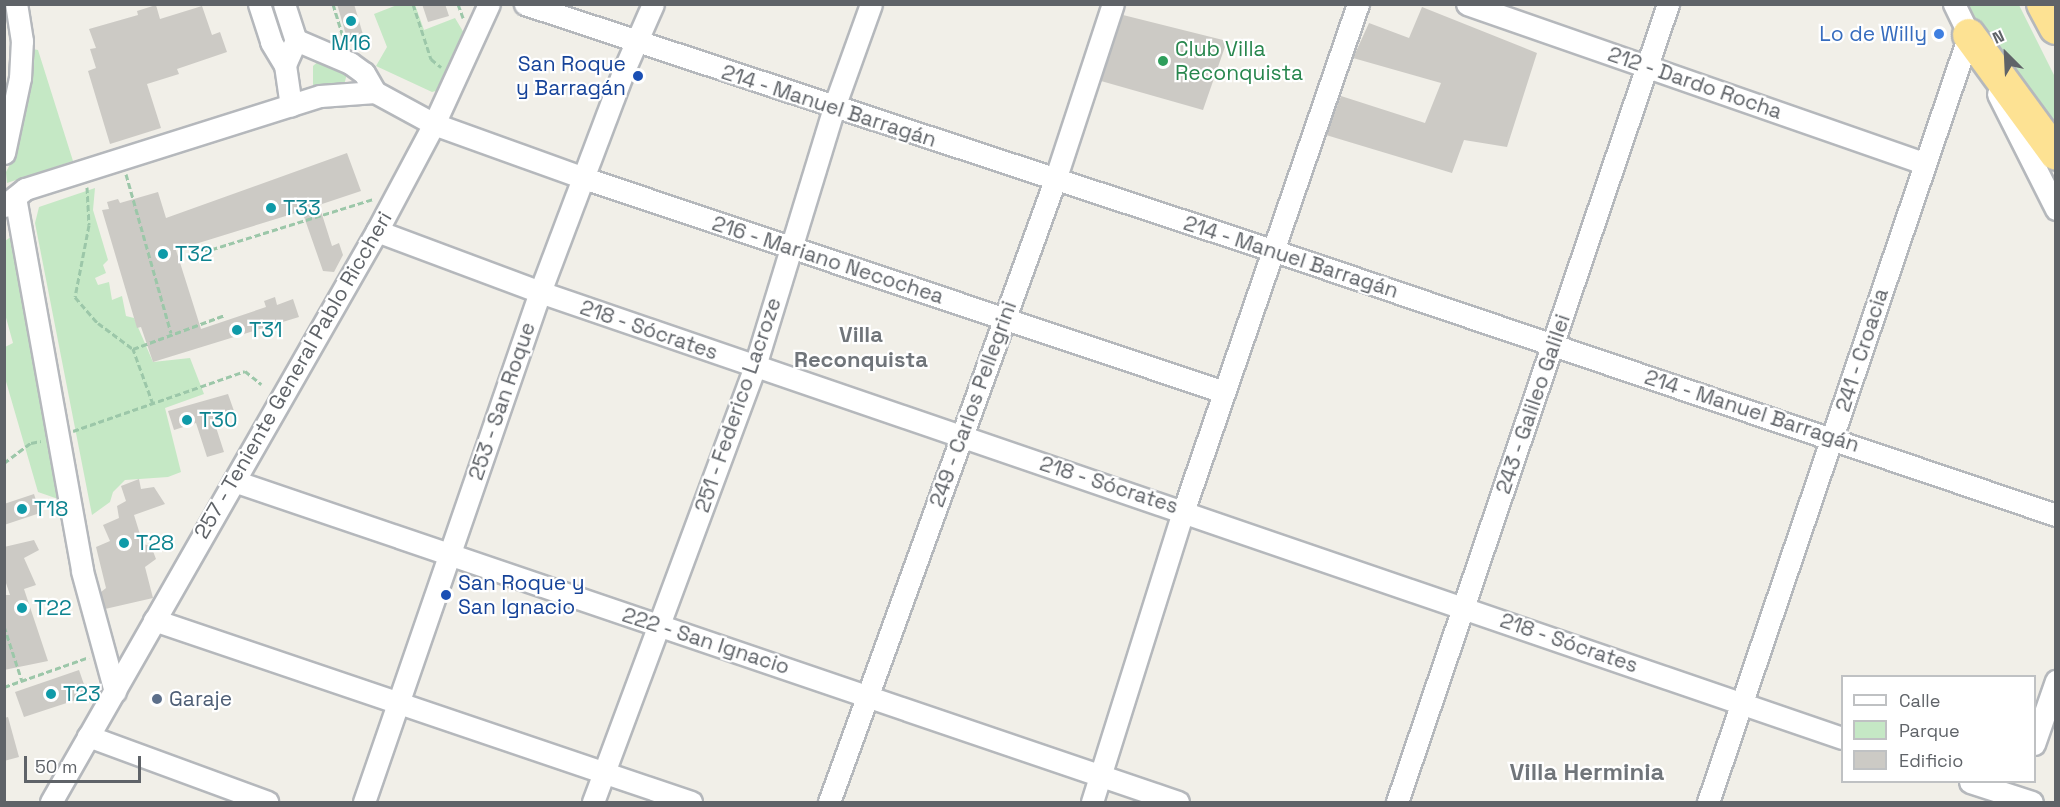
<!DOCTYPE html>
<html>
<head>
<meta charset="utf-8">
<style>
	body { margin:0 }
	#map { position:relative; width:2060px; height:807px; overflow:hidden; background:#f1efe8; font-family:"Space Grotesk",sans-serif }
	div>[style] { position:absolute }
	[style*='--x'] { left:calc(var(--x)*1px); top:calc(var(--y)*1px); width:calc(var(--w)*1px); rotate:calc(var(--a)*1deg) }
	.green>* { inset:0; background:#c5e8c5 }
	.building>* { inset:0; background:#cccac5 }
	.path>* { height:3px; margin-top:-1.5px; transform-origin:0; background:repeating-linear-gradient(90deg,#9cc7a9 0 6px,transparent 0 9px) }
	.roads { filter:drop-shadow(2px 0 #b5b8bc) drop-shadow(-2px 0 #b5b8bc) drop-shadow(0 2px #b5b8bc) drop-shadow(0 -2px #b5b8bc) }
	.minor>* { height:21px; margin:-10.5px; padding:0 10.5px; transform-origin:10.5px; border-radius:10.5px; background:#fff }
	.highway>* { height:32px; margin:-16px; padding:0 16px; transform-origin:16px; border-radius:16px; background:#fde293 }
	.dots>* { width:16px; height:16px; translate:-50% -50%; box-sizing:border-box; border:3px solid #fff; border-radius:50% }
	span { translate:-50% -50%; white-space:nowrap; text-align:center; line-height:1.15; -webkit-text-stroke:4.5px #fff; paint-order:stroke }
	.shop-label { font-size:21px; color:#366cbe }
	.right { translate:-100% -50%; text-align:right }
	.culture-label { font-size:21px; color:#0d838f }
	.left { translate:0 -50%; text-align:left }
	.leisure-label { font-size:21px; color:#27864d }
	.transit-label { font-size:21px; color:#164399 }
	.street-label { font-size:21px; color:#5f6368 }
	.service-label { font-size:21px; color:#4e5e75 }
	.neighbourhood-label { font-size:22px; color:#70757a; font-weight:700 }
	.quarter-label { font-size:24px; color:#70757a; font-weight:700 }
	.frame { position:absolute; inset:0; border:6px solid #5f6368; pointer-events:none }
	.legend { position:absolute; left:1841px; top:675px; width:195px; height:108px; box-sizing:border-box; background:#fff; border:2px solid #bfc1c3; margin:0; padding:8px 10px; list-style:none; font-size:18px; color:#5f6368 }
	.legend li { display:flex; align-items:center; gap:12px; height:30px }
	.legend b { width:30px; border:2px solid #bfc1c3 }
	.north { position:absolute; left:1976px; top:24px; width:60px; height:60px; -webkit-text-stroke:4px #fff; paint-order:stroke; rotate:336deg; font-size:16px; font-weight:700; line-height:24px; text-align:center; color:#5f6368 }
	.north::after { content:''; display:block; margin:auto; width:21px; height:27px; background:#5f6368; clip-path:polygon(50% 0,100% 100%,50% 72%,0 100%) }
	.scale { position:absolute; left:24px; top:756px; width:117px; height:27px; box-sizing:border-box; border:3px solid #5f6368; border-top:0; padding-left:8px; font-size:18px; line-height:21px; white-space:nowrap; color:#5f6368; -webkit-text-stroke:4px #fff; paint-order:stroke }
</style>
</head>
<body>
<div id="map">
	<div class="green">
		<div style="clip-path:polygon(397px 5px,415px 5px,424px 30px,455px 18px,464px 33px,440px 90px,432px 92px,376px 66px,387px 47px,374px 14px)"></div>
		<div style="clip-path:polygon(1964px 5px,2019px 5px,2055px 77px,2055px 148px,1974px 32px)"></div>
		<div style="clip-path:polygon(28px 48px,38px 50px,73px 161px,7px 183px,6px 172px,18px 149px)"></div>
		<div style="clip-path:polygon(321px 59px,348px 69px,343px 90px,313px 93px,313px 66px)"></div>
		<div style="clip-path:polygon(95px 188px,93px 210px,108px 260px,103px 265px,106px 273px,95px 278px,98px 285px,109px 282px,112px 300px,122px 296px,126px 316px,134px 318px,153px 362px,190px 358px,204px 394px,165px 408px,181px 472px,168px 477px,125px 480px,113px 492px,110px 502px,92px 515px,35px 223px,39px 207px)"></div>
		<div style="clip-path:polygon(12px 236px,61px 500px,38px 492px,5px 378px,5px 347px,13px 343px,5px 314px,5px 241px)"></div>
	</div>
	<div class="building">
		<div style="clip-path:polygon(337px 4px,354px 4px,364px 38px,348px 42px)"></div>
		<div style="clip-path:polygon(422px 4px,445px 4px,449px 16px,428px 22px)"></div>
		<div style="clip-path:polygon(156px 5px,160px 19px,202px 6px,212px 35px,220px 32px,227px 52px,177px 69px,179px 74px,147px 84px,161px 128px,110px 144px,88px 71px,96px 68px,90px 49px,96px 48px,89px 29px,138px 15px,137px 11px)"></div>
		<div style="clip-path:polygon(1422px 7px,1537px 53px,1507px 147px,1464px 140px,1452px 173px,1326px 135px,1341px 96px,1425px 123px,1441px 83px,1353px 58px,1369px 23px,1409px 38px)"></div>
		<div style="clip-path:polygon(1123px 15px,1227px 41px,1203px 110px,1101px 81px)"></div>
		<div style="clip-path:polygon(347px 153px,361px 191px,319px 205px,332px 246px,339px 243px,343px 255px,334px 272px,323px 271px,302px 211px,176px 250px,201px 329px,266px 307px,264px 301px,275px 297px,277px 305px,293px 299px,299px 317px,153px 362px,141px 327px,137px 328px,102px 210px,109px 209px,107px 202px,118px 199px,120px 203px,158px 192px,166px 218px)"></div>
		<div style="clip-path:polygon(228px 394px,234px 411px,213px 418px,224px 452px,207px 457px,196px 423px,174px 430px,168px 411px)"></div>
		<div style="clip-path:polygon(139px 479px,141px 489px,154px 487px,165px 504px,134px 515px,143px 544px,151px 546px,156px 559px,145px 567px,153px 598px,105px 609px,101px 592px,106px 588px,96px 547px,110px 541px,103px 525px,119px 518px,117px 506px,126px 501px,121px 486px)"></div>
		<div style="clip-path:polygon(34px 494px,40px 513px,4px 525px,4px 504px)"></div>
		<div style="clip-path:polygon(34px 540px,39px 550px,24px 558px,36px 585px,24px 589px,48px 661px,4px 670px,4px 595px,10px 595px,4px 577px,4px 547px)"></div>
		<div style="clip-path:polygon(79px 670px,88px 696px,24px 717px,15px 692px)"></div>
		<div style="clip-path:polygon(8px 717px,19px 757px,4px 761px,4px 718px)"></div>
	</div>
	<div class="path">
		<div style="--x:333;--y:4;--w:39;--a:73"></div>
		<div style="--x:413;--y:4;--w:58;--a:71.9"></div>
		<div style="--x:431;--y:59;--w:13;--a:39"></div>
		<div style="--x:458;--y:4;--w:15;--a:70"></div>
		<div style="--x:126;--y:174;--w:165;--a:74.2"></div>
		<div style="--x:87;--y:187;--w:38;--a:87"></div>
		<div style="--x:89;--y:225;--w:73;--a:101"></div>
		<div style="--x:75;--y:297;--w:35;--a:49"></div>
		<div style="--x:98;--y:323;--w:44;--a:36.6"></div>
		<div style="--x:203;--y:252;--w:178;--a:-17.3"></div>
		<div style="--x:153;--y:404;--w:59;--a:-110"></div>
		<div style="--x:133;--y:349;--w:98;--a:-20.3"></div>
		<div style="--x:73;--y:431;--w:182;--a:-19.2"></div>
		<div style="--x:245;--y:371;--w:21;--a:39"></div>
		<div style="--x:4;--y:463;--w:34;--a:-37"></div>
		<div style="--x:31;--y:443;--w:10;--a:-11"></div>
		<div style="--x:4;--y:626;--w:58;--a:71.9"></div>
		<div style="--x:4;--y:687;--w:90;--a:-19.4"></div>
	</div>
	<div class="roads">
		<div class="minor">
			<div style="--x:259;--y:4;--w:40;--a:72"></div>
			<div style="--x:271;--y:42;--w:27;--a:59"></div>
			<div style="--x:284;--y:4;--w:38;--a:72"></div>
			<div style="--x:296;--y:40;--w:27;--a:114"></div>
			<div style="--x:285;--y:65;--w:41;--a:81.7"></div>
			<div style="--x:525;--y:4;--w:786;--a:18.23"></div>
			<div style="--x:1272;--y:250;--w:828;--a:18.68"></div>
			<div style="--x:1467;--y:4;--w:483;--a:19.2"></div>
			<div style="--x:1954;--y:4;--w:48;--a:64"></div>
			<div style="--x:296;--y:40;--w:59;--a:23.1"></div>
			<div style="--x:350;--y:63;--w:17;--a:36"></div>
			<div style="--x:364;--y:73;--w:22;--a:60"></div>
			<div style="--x:1998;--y:94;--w:129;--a:63.2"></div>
			<div style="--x:4;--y:153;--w:77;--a:-78"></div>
			<div style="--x:20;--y:78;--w:37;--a:-87"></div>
			<div style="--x:22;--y:41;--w:37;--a:-99"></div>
			<div style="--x:15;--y:197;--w:380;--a:79.8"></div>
			<div style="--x:82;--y:571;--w:125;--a:74.7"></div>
			<div style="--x:4;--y:206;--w:27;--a:-39"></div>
			<div style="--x:25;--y:189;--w:309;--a:-17.5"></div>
			<div style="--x:320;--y:96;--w:55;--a:-4.2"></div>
			<div style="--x:375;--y:92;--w:67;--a:28.5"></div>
			<div style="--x:434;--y:124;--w:159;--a:19.8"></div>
			<div style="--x:584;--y:178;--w:675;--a:18.49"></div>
			<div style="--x:377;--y:231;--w:174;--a:20.5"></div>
			<div style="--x:540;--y:292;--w:1376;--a:18.91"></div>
			<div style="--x:234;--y:481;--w:997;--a:18.78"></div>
			<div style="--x:154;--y:620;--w:567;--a:18.72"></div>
			<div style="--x:88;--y:736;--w:191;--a:20.2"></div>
			<div style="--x:2034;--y:744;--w:67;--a:-70.8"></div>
			<div style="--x:1970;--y:782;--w:65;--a:17.9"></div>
			<div style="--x:51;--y:802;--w:658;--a:-60.28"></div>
			<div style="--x:377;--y:231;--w:121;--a:-62"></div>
			<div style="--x:434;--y:124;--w:132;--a:-65.4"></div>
			<div style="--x:364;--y:802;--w:540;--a:-70.96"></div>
			<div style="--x:540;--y:292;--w:237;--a:-69.3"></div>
			<div style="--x:624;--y:70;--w:72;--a:-66.3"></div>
			<div style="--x:593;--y:802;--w:465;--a:-69.6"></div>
			<div style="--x:755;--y:366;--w:271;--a:-73"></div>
			<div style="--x:834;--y:107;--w:109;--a:-70.2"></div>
			<div style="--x:829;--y:802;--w:662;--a:-70.03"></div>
			<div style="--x:1055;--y:180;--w:185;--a:-71.8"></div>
			<div style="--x:1092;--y:802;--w:307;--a:-72.6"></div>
			<div style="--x:1184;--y:509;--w:534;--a:-70.99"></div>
			<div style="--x:1397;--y:802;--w:843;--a:-71.24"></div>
			<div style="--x:1708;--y:802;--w:810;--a:-71.21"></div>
		</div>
		<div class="highway">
			<div style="--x:2043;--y:4;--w:27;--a:62"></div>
			<div style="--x:1969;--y:35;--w:147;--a:53.8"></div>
		</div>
	</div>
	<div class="dots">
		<div style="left:351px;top:21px;background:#0f9aa8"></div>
		<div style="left:1939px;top:34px;background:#3f7fe0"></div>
		<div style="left:1163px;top:61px;background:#2e9e5b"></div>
		<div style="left:638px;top:76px;background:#1a4fb4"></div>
		<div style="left:271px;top:208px;background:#0f9aa8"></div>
		<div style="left:163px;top:254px;background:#0f9aa8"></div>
		<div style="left:237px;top:330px;background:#0f9aa8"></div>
		<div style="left:187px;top:420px;background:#0f9aa8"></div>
		<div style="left:22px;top:509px;background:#0f9aa8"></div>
		<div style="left:124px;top:543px;background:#0f9aa8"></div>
		<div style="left:446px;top:595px;background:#1a4fb4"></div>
		<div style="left:22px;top:608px;background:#0f9aa8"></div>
		<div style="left:51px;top:694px;background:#0f9aa8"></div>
		<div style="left:157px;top:699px;background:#5c6f8a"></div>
	</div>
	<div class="shop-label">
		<span class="right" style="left:1927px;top:34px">Lo de Willy</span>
	</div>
	<div class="culture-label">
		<span style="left:351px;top:43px">M16</span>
		<span class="left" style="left:283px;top:208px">T33</span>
		<span class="left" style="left:175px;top:254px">T32</span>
		<span class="left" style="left:249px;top:330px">T31</span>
		<span class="left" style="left:199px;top:420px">T30</span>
		<span class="left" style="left:34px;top:509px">T18</span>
		<span class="left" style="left:136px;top:543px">T28</span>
		<span class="left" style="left:34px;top:608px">T22</span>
		<span class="left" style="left:63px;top:694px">T23</span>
	</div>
	<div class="leisure-label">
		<span class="left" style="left:1175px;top:61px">Club Villa<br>Reconquista</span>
	</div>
	<div class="transit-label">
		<span class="right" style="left:626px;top:76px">San Roque<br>y Barragán</span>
		<span class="left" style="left:458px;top:595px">San Roque y<br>San Ignacio</span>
	</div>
	<div class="street-label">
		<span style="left:1695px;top:83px;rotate:19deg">212 - Dardo Rocha</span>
		<span style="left:829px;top:106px;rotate:18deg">214 - Manuel Barragán</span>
		<span style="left:1291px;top:257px;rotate:18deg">214 - Manuel Barragán</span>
		<span style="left:828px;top:260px;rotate:18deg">216 - Mariano Necochea</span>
		<span style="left:649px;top:330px;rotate:19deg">218 - Sócrates</span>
		<span style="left:1862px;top:350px;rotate:-72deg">241 - Croacia</span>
		<span style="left:293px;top:375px;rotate:-60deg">257 - Teniente General Pablo Riccheri</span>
		<span style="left:502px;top:401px;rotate:-71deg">253 - San Roque</span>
		<span style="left:973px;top:404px;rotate:-70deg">249 - Carlos Pellegrini</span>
		<span style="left:1533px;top:404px;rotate:-71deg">243 - Galileo Galilei</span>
		<span style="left:738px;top:405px;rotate:-71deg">251 - Federico Lacroze</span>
		<span style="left:1752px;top:411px;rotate:18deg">214 - Manuel Barragán</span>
		<span style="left:1109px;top:485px;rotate:18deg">218 - Sócrates</span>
		<span style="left:706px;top:641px;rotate:18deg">222 - San Ignacio</span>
		<span style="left:1569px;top:643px;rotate:19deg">218 - Sócrates</span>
	</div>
	<div class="service-label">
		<span class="left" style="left:169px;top:699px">Garaje</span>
	</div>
	<div class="neighbourhood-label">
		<span style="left:861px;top:347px">Villa<br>Reconquista</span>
	</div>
	<div class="quarter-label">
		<span style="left:1587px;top:772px">Villa Herminia</span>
	</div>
	<div class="frame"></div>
	<ul class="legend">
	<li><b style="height:8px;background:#fff"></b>Calle</li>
	<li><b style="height:16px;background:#c5e8c5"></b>Parque</li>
	<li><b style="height:16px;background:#cccac5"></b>Edificio</li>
	</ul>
	<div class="north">N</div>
	<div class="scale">50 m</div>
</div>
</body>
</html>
